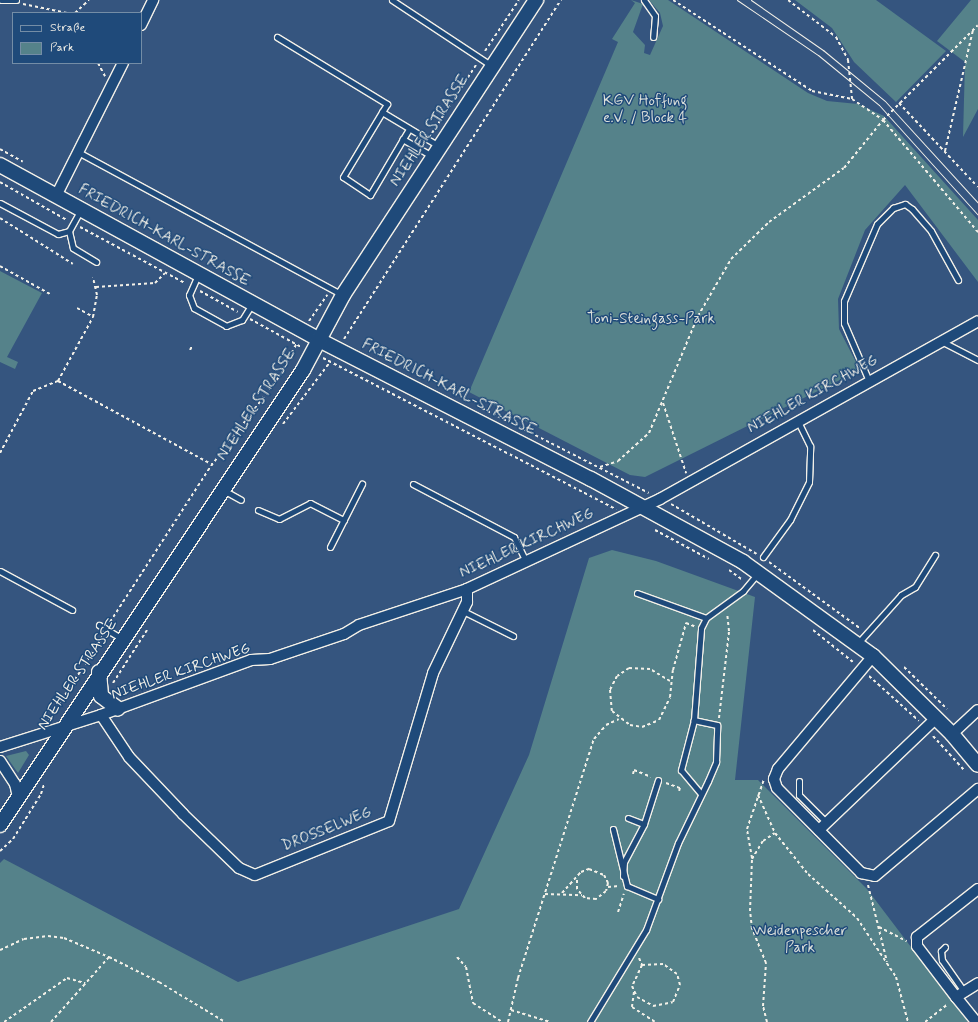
<!DOCTYPE html>
<html>
<head>
<meta charset="utf-8">
<style>
	body { margin:0 }
	#map { position:relative; width:978px; height:1022px; overflow:hidden; background:#35557f; font-family:Mynerve,sans-serif }
	div>[style] { position:absolute }
	[style*='--x'] { left:calc(var(--x)*1px); top:calc(var(--y)*1px); width:calc(var(--w)*1px); rotate:calc(var(--a)*1deg) }
	.green>* { inset:0; background:#55828a }
	.path>* { height:2px; margin-top:-1px; transform-origin:0; background:repeating-linear-gradient(90deg,#f4f1e8 0 3px,transparent 0 6px) }
	.roads { filter:drop-shadow(1px 0 #f4f1e8) drop-shadow(-1px 0 #f4f1e8) drop-shadow(0 1px #f4f1e8) drop-shadow(0 -1px #f4f1e8) }
	.lane>* { height:5px; margin:-2.5px; padding:0 2.5px; transform-origin:2.5px; border-radius:2.5px; background:#1f4a7a }
	.street>* { height:10px; margin:-5px; padding:0 5px; transform-origin:5px; border-radius:5px; background:#1f4a7a }
	.secondary>* { height:14px; margin:-7px; padding:0 7px; transform-origin:7px; border-radius:7px; background:#1f4a7a }
	.tram>* { height:1px; margin:-0.5px; padding:0 0.5px; transform-origin:0.5px; border-radius:0.5px; background:#f4f1e8 }
	span { translate:-50% -50%; white-space:nowrap; text-align:center; line-height:1.15; -webkit-text-stroke:3px #1f4a7a; paint-order:stroke }
	.park-label { font-size:15px; color:#dce0da }
	.street-label { font-size:15px; color:#f4f1e8 }
	.legend { position:absolute; left:12px; top:12px; width:130px; height:52px; box-sizing:border-box; background:#1f4a7a; border:1px solid #748da6; margin:0; padding:5px 7px; list-style:none; font-size:12px; color:#f4f1e8 }
	.legend li { display:flex; align-items:center; gap:8px; height:20px }
	.legend b { width:20px; border:1px solid #748da6 }
</style>
</head>
<body>
<div id="map">
	<div class="green">
		<div style="clip-path:polygon(631px 0,643px 4px,633px 32px,645px 45px,644px 53px,650px 55px,663px 26px,660px 13px,649px 0,668px 0,808px 93px,827px 101px,858px 104px,884px 116px,978px 220px,978px 282px,905px 185px,865px 230px,838px 299px,839px 329px,860px 370px,645px 477px,630px 475px,469px 392px,618px 42px,612px 39px,635px 3px)"></div>
		<div style="clip-path:polygon(795px 0,876px 0,946px 51px,896px 102px,854px 62px,832px 28px)"></div>
		<div style="clip-path:polygon(971px 0,978px 0,978px 109px,963px 137px,965px 62px,937px 41px)"></div>
		<div style="clip-path:polygon(0 271px,42px 293px,7px 357px,18px 362px,15px 369px,0 362px)"></div>
		<div style="clip-path:polygon(612px 550px,656px 561px,755px 597px,735px 780px,758px 780px,867px 889px,968px 1022px,0 1022px,0 863px,4px 859px,238px 982px,459px 909px,529px 755px,589px 558px)"></div>
		<div style="clip-path:polygon(26px 751px,29px 755px,18px 773px,6px 756px)"></div>
	</div>
	<div class="path">
		<div style="--x:673;--y:0;--w:166;--a:33.2"></div>
		<div style="--x:812;--y:91;--w:41;--a:11.3"></div>
		<div style="--x:852;--y:99;--w:37;--a:34"></div>
		<div style="--x:883;--y:120;--w:147;--a:49.7"></div>
		<div style="--x:788;--y:0;--w:61;--a:37.6"></div>
		<div style="--x:836;--y:37;--w:26;--a:62"></div>
		<div style="--x:848;--y:60;--w:39;--a:84"></div>
		<div style="--x:23;--y:4;--w:45;--a:11.6"></div>
		<div style="--x:75;--y:13;--w:19;--a:-43"></div>
		<div style="--x:485;--y:51;--w:61;--a:-56.3"></div>
		<div style="--x:98;--y:63;--w:15;--a:62"></div>
		<div style="--x:899;--y:103;--w:115;--a:46.8"></div>
		<div style="--x:432;--y:133;--w:81;--a:-57.1"></div>
		<div style="--x:0;--y:149;--w:26;--a:29"></div>
		<div style="--x:945;--y:151;--w:124;--a:-77"></div>
		<div style="--x:0;--y:182;--w:77;--a:29.6"></div>
		<div style="--x:0;--y:218;--w:86;--a:32.2"></div>
		<div style="--x:80;--y:227;--w:119;--a:28.1"></div>
		<div style="--x:0;--y:266;--w:57;--a:29.2"></div>
		<div style="--x:96;--y:287;--w:59;--a:-3.9"></div>
		<div style="--x:155;--y:283;--w:14;--a:-45"></div>
		<div style="--x:200;--y:291;--w:43;--a:28.9"></div>
		<div style="--x:77;--y:308;--w:18;--a:29"></div>
		<div style="--x:250;--y:319;--w:58;--a:28.8"></div>
		<div style="--x:309;--y:321;--w:32;--a:-55"></div>
		<div style="--x:344;--y:339;--w:403;--a:-57.4"></div>
		<div style="--x:190;--y:350;--w:4;--a:-63"></div>
		<div style="--x:323;--y:358;--w:330;--a:27.3"></div>
		<div style="--x:58;--y:381;--w:176;--a:28.5"></div>
		<div style="--x:663;--y:403;--w:74;--a:71.8"></div>
		<div style="--x:482;--y:408;--w:187;--a:27"></div>
		<div style="--x:283;--y:424;--w:78;--a:-52.8"></div>
		<div style="--x:0;--y:453;--w:70;--a:-62"></div>
		<div style="--x:33;--y:391;--w:27;--a:-22"></div>
		<div style="--x:58;--y:381;--w:73;--a:-61.3"></div>
		<div style="--x:93;--y:317;--w:22;--a:-80"></div>
		<div style="--x:97;--y:295;--w:18;--a:-103"></div>
		<div style="--x:600;--y:467;--w:19;--a:-18"></div>
		<div style="--x:618;--y:461;--w:42;--a:-42.1"></div>
		<div style="--x:649;--y:433;--w:127;--a:-67.3"></div>
		<div style="--x:698;--y:316;--w:66;--a:-59.9"></div>
		<div style="--x:731;--y:259;--w:53;--a:-44.2"></div>
		<div style="--x:769;--y:222;--w:92;--a:-35.8"></div>
		<div style="--x:844;--y:168;--w:62;--a:-50.9"></div>
		<div style="--x:883;--y:120;--w:134;--a:-45"></div>
		<div style="--x:671;--y:504;--w:99;--a:30.2"></div>
		<div style="--x:655;--y:530;--w:61;--a:28.2"></div>
		<div style="--x:769;--y:562;--w:114;--a:36.1"></div>
		<div style="--x:729;--y:570;--w:17;--a:36"></div>
		<div style="--x:110;--y:622;--w:186;--a:-57.1"></div>
		<div style="--x:211;--y:466;--w:116;--a:-52.7"></div>
		<div style="--x:281;--y:374;--w:34;--a:-63"></div>
		<div style="--x:813;--y:630;--w:51;--a:38.7"></div>
		<div style="--x:904;--y:667;--w:60;--a:44.3"></div>
		<div style="--x:869;--y:676;--w:67;--a:42"></div>
		<div style="--x:670;--y:681;--w:23;--a:-149"></div>
		<div style="--x:650;--y:669;--w:21;--a:-177"></div>
		<div style="--x:629;--y:668;--w:14;--a:146"></div>
		<div style="--x:617;--y:676;--w:16;--a:117"></div>
		<div style="--x:610;--y:690;--w:21;--a:85"></div>
		<div style="--x:612;--y:711;--w:23;--a:38"></div>
		<div style="--x:630;--y:725;--w:12;--a:9"></div>
		<div style="--x:642;--y:727;--w:18;--a:-22"></div>
		<div style="--x:659;--y:720;--w:25;--a:-64"></div>
		<div style="--x:670;--y:697;--w:27;--a:-84"></div>
		<div style="--x:673;--y:670;--w:49;--a:-74.5"></div>
		<div style="--x:686;--y:623;--w:9;--a:21"></div>
		<div style="--x:113;--y:683;--w:63;--a:-57.3"></div>
		<div style="--x:719;--y:718;--w:88;--a:-83.4"></div>
		<div style="--x:729;--y:631;--w:18;--a:-96"></div>
		<div style="--x:49;--y:720;--w:100;--a:-57.3"></div>
		<div style="--x:933;--y:736;--w:46;--a:47.6"></div>
		<div style="--x:633;--y:774;--w:4;--a:-76"></div>
		<div style="--x:634;--y:770;--w:18;--a:22"></div>
		<div style="--x:666;--y:783;--w:15;--a:20"></div>
		<div style="--x:680;--y:788;--w:3;--a:108"></div>
		<div style="--x:758;--y:795;--w:42;--a:65.9"></div>
		<div style="--x:0;--y:851;--w:18;--a:-43"></div>
		<div style="--x:13;--y:839;--w:53;--a:-58.1"></div>
		<div style="--x:41;--y:794;--w:10;--a:-73"></div>
		<div style="--x:752;--y:858;--w:29;--a:-100"></div>
		<div style="--x:747;--y:829;--w:53;--a:-71.2"></div>
		<div style="--x:868;--y:885;--w:79;--a:76.1"></div>
		<div style="--x:608;--y:887;--w:11;--a:-5"></div>
		<div style="--x:562;--y:893;--w:28;--a:-48"></div>
		<div style="--x:581;--y:872;--w:9;--a:-21"></div>
		<div style="--x:589;--y:869;--w:16;--a:22"></div>
		<div style="--x:604;--y:875;--w:9;--a:63"></div>
		<div style="--x:608;--y:883;--w:8;--a:104"></div>
		<div style="--x:606;--y:891;--w:13;--a:141"></div>
		<div style="--x:596;--y:899;--w:11;--a:-175"></div>
		<div style="--x:585;--y:898;--w:12;--a:-132"></div>
		<div style="--x:577;--y:889;--w:11;--a:-90"></div>
		<div style="--x:545;--y:894;--w:37;--a:2"></div>
		<div style="--x:618;--y:912;--w:19;--a:-72"></div>
		<div style="--x:879;--y:927;--w:31;--a:27"></div>
		<div style="--x:0;--y:950;--w:26;--a:-25"></div>
		<div style="--x:24;--y:939;--w:24;--a:-7"></div>
		<div style="--x:48;--y:936;--w:16;--a:7"></div>
		<div style="--x:64;--y:938;--w:49;--a:22.9"></div>
		<div style="--x:457;--y:957;--w:13;--a:48"></div>
		<div style="--x:466;--y:967;--w:37;--a:79"></div>
		<div style="--x:473;--y:1003;--w:35;--a:33"></div>
		<div style="--x:639;--y:958;--w:8;--a:67"></div>
		<div style="--x:642;--y:965;--w:23;--a:115"></div>
		<div style="--x:632;--y:986;--w:12;--a:66"></div>
		<div style="--x:637;--y:997;--w:18;--a:29"></div>
		<div style="--x:653;--y:1006;--w:20;--a:-11"></div>
		<div style="--x:673;--y:1002;--w:18;--a:-68"></div>
		<div style="--x:680;--y:985;--w:11;--a:-105"></div>
		<div style="--x:677;--y:974;--w:17;--a:-144"></div>
		<div style="--x:663;--y:964;--w:21;--a:177"></div>
		<div style="--x:634;--y:992;--w:15;--a:98"></div>
		<div style="--x:632;--y:1007;--w:27;--a:33"></div>
		<div style="--x:511;--y:1010;--w:41;--a:17.1"></div>
		<div style="--x:4;--y:1022;--w:77;--a:-34.9"></div>
		<div style="--x:67;--y:978;--w:19;--a:16"></div>
		<div style="--x:51;--y:1022;--w:87;--a:-48.3"></div>
		<div style="--x:109;--y:957;--w:56;--a:26.6"></div>
		<div style="--x:159;--y:982;--w:77;--a:31.2"></div>
		<div style="--x:508;--y:1022;--w:45;--a:-77.2"></div>
		<div style="--x:518;--y:978;--w:251;--a:-72.4"></div>
		<div style="--x:594;--y:739;--w:18;--a:-49"></div>
		<div style="--x:606;--y:725;--w:14;--a:-25"></div>
		<div style="--x:767;--y:1022;--w:16;--a:-104"></div>
		<div style="--x:763;--y:1006;--w:43;--a:-86"></div>
		<div style="--x:766;--y:963;--w:37;--a:-112"></div>
		<div style="--x:752;--y:929;--w:18;--a:-96"></div>
		<div style="--x:750;--y:911;--w:52;--a:-87.8"></div>
		<div style="--x:752;--y:859;--w:21;--a:-59"></div>
		<div style="--x:763;--y:841;--w:14;--a:-34"></div>
		<div style="--x:775;--y:833;--w:53;--a:51.2"></div>
		<div style="--x:808;--y:874;--w:66;--a:41.9"></div>
		<div style="--x:857;--y:918;--w:71;--a:56.5"></div>
		<div style="--x:896;--y:977;--w:47;--a:75.1"></div>
		<div style="--x:925;--y:1022;--w:29;--a:-38"></div>
	</div>
	<div class="roads">
		<div class="lane">
			<div style="--x:1;--y:0;--w:15;--a:0"></div>
			<div style="--x:392;--y:0;--w:120;--a:33.4"></div>
			<div style="--x:644;--y:0;--w:19;--a:55"></div>
			<div style="--x:655;--y:16;--w:21;--a:95"></div>
			<div style="--x:277;--y:37;--w:129;--a:31.3"></div>
			<div style="--x:387;--y:104;--w:9;--a:122"></div>
			<div style="--x:403;--y:139;--w:12;--a:-59"></div>
			<div style="--x:78;--y:152;--w:301;--a:28.4"></div>
			<div style="--x:432;--y:156;--w:34;--a:-150"></div>
			<div style="--x:403;--y:139;--w:65;--a:120.5"></div>
			<div style="--x:370;--y:195;--w:32;--a:-146"></div>
			<div style="--x:343;--y:177;--w:76;--a:-59"></div>
			<div style="--x:382;--y:112;--w:66;--a:30.8"></div>
			<div style="--x:0;--y:203;--w:66;--a:28.1"></div>
			<div style="--x:58;--y:234;--w:11;--a:-15"></div>
			<div style="--x:69;--y:231;--w:23;--a:-61"></div>
			<div style="--x:69;--y:231;--w:17;--a:77"></div>
			<div style="--x:73;--y:248;--w:27;--a:31"></div>
			<div style="--x:198;--y:275;--w:22;--a:114"></div>
			<div style="--x:189;--y:295;--w:14;--a:69"></div>
			<div style="--x:194;--y:308;--w:37;--a:29"></div>
			<div style="--x:226;--y:326;--w:17;--a:-21"></div>
			<div style="--x:242;--y:320;--w:19;--a:-58"></div>
			<div style="--x:941;--y:341;--w:42;--a:27.2"></div>
			<div style="--x:869;--y:381;--w:63;--a:-113.3"></div>
			<div style="--x:844;--y:323;--w:22;--a:-90"></div>
			<div style="--x:844;--y:301;--w:84;--a:-66.8"></div>
			<div style="--x:877;--y:224;--w:23;--a:-45"></div>
			<div style="--x:893;--y:208;--w:13;--a:-18"></div>
			<div style="--x:905;--y:204;--w:9;--a:36"></div>
			<div style="--x:912;--y:209;--w:29;--a:49"></div>
			<div style="--x:931;--y:231;--w:56;--a:61.1"></div>
			<div style="--x:413;--y:484;--w:114;--a:27.7"></div>
			<div style="--x:514;--y:537;--w:28;--a:64"></div>
			<div style="--x:225;--y:491;--w:18;--a:29"></div>
			<div style="--x:258;--y:510;--w:23;--a:23"></div>
			<div style="--x:279;--y:519;--w:35;--a:-27"></div>
			<div style="--x:310;--y:503;--w:38;--a:27"></div>
			<div style="--x:330;--y:547;--w:71;--a:-63.1"></div>
			<div style="--x:763;--y:557;--w:46;--a:-53.9"></div>
			<div style="--x:790;--y:520;--w:42;--a:-63.4"></div>
			<div style="--x:809;--y:482;--w:36;--a:-88"></div>
			<div style="--x:810;--y:446;--w:28;--a:-116"></div>
			<div style="--x:0;--y:571;--w:82;--a:28.4"></div>
			<div style="--x:637;--y:593;--w:73;--a:19.9"></div>
			<div style="--x:463;--y:611;--w:56;--a:26.6"></div>
			<div style="--x:99;--y:625;--w:27;--a:31"></div>
			<div style="--x:858;--y:643;--w:64;--a:-48.1"></div>
			<div style="--x:901;--y:595;--w:16;--a:-30"></div>
			<div style="--x:915;--y:587;--w:38;--a:-58"></div>
			<div style="--x:694;--y:720;--w:92;--a:-85.6"></div>
			<div style="--x:701;--y:628;--w:11;--a:-63"></div>
			<div style="--x:706;--y:618;--w:46;--a:-36.1"></div>
			<div style="--x:743;--y:591;--w:23;--a:-50"></div>
			<div style="--x:799;--y:781;--w:14;--a:90"></div>
			<div style="--x:799;--y:795;--w:40;--a:45"></div>
			<div style="--x:628;--y:818;--w:17;--a:21"></div>
			<div style="--x:613;--y:829;--w:59;--a:76.2"></div>
			<div style="--x:627;--y:886;--w:34;--a:23"></div>
			<div style="--x:623;--y:876;--w:14;--a:-86"></div>
			<div style="--x:624;--y:862;--w:43;--a:-62.2"></div>
			<div style="--x:644;--y:824;--w:46;--a:-72.3"></div>
			<div style="--x:945;--y:947;--w:6;--a:135"></div>
			<div style="--x:941;--y:951;--w:9;--a:84"></div>
			<div style="--x:942;--y:960;--w:39;--a:55"></div>
			<div style="--x:590;--y:1022;--w:108;--a:-58.7"></div>
			<div style="--x:646;--y:930;--w:93;--a:-69.8"></div>
			<div style="--x:678;--y:843;--w:69;--a:-64.2"></div>
			<div style="--x:708;--y:781;--w:21;--a:-67"></div>
			<div style="--x:716;--y:762;--w:37;--a:-88"></div>
			<div style="--x:717;--y:725;--w:24;--a:-168"></div>
			<div style="--x:694;--y:720;--w:52;--a:104.6"></div>
			<div style="--x:681;--y:770;--w:31;--a:50"></div>
		</div>
		<div class="street">
			<div style="--x:141;--y:25;--w:28;--a:-64"></div>
			<div style="--x:56;--y:196;--w:149;--a:-63.3"></div>
			<div style="--x:873;--y:656;--w:148;--a:130.1"></div>
			<div style="--x:778;--y:769;--w:11;--a:112"></div>
			<div style="--x:774;--y:779;--w:9;--a:72"></div>
			<div style="--x:777;--y:788;--w:120;--a:45.3"></div>
			<div style="--x:861;--y:873;--w:14;--a:12"></div>
			<div style="--x:875;--y:876;--w:135;--a:-40.2"></div>
			<div style="--x:101;--y:715;--w:50;--a:56.3"></div>
			<div style="--x:129;--y:757;--w:79;--a:46.5"></div>
			<div style="--x:183;--y:814;--w:78;--a:44"></div>
			<div style="--x:239;--y:868;--w:17;--a:24"></div>
			<div style="--x:255;--y:875;--w:144;--a:-21.9"></div>
			<div style="--x:389;--y:821;--w:154;--a:-73.4"></div>
			<div style="--x:433;--y:673;--w:79;--a:-64.4"></div>
			<div style="--x:467;--y:602;--w:13;--a:-90"></div>
			<div style="--x:952;--y:734;--w:35;--a:-43"></div>
			<div style="--x:0;--y:747;--w:106;--a:-17.6"></div>
			<div style="--x:101;--y:715;--w:160;--a:-20.1"></div>
			<div style="--x:251;--y:660;--w:19;--a:-3"></div>
			<div style="--x:270;--y:659;--w:78;--a:-18.7"></div>
			<div style="--x:344;--y:634;--w:17;--a:-31"></div>
			<div style="--x:359;--y:625;--w:114;--a:-18.4"></div>
			<div style="--x:467;--y:589;--w:213;--a:-25"></div>
			<div style="--x:660;--y:499;--w:364;--a:-29.2"></div>
			<div style="--x:0;--y:761;--w:27;--a:57"></div>
			<div style="--x:15;--y:784;--w:13;--a:77"></div>
			<div style="--x:819;--y:830;--w:162;--a:-43.7"></div>
			<div style="--x:978;--y:889;--w:78;--a:141.8"></div>
			<div style="--x:917;--y:937;--w:9;--a:90"></div>
			<div style="--x:917;--y:946;--w:64;--a:52.6"></div>
			<div style="--x:956;--y:997;--w:26;--a:-32"></div>
			<div style="--x:956;--y:997;--w:32;--a:51"></div>
		</div>
		<div class="secondary">
			<div style="--x:0;--y:165;--w:364;--a:28.7"></div>
			<div style="--x:319;--y:340;--w:305;--a:27.1"></div>
			<div style="--x:591;--y:479;--w:173;--a:28.6"></div>
			<div style="--x:743;--y:562;--w:160;--a:35.9"></div>
			<div style="--x:873;--y:656;--w:111;--a:44.6"></div>
			<div style="--x:952;--y:734;--w:40;--a:50"></div>
			<div style="--x:99;--y:672;--w:24;--a:85"></div>
			<div style="--x:101;--y:696;--w:21;--a:37"></div>
			<div style="--x:0;--y:825;--w:547;--a:-56.34"></div>
			<div style="--x:303;--y:370;--w:85;--a:-61.9"></div>
			<div style="--x:343;--y:295;--w:353;--a:-56.8"></div>
		</div>
	</div>
	<div class="tram">
		<div style="--x:737;--y:0;--w:98;--a:34.2"></div>
		<div style="--x:818;--y:55;--w:79;--a:39.3"></div>
		<div style="--x:879;--y:105;--w:148;--a:48"></div>
		<div style="--x:751;--y:0;--w:88;--a:34.8"></div>
		<div style="--x:823;--y:50;--w:80;--a:39.4"></div>
		<div style="--x:885;--y:101;--w:138;--a:47.6"></div>
	</div>
	<div class="park-label">
		<span style="left:645px;top:110px">KGV Hoffung<br>e.V. / Block 4</span>
		<span style="left:651px;top:320px">Toni-Steingass-Park</span>
		<span style="left:800px;top:940px">Weidenpescher<br>Park</span>
	</div>
	<div class="street-label">
		<span style="left:430px;top:131px;rotate:-57deg">NIEHLER STRASSE</span>
		<span style="left:164px;top:236px;rotate:29deg">FRIEDRICH-KARL-STRASSE</span>
		<span style="left:449px;top:388px;rotate:27deg">FRIEDRICH-KARL-STRASSE</span>
		<span style="left:813px;top:395px;rotate:-29deg">NIEHLER KIRCHWEG</span>
		<span style="left:257px;top:405px;rotate:-57deg">NIEHLER STRASSE</span>
		<span style="left:527px;top:544px;rotate:-25deg">NIEHLER KIRCHWEG</span>
		<span style="left:181px;top:672px;rotate:-19deg">NIEHLER KIRCHWEG</span>
		<span style="left:78px;top:675px;rotate:-56deg">NIEHLER STRASSE</span>
		<span style="left:327px;top:830px;rotate:-22deg">DROSSELWEG</span>
	</div>
	<ul class="legend">
	<li><b style="height:5px;background:#1f4a7a"></b>Straße</li>
	<li><b style="height:11px;background:#55828a"></b>Park</li>
	</ul>
</div>
</body>
</html>
